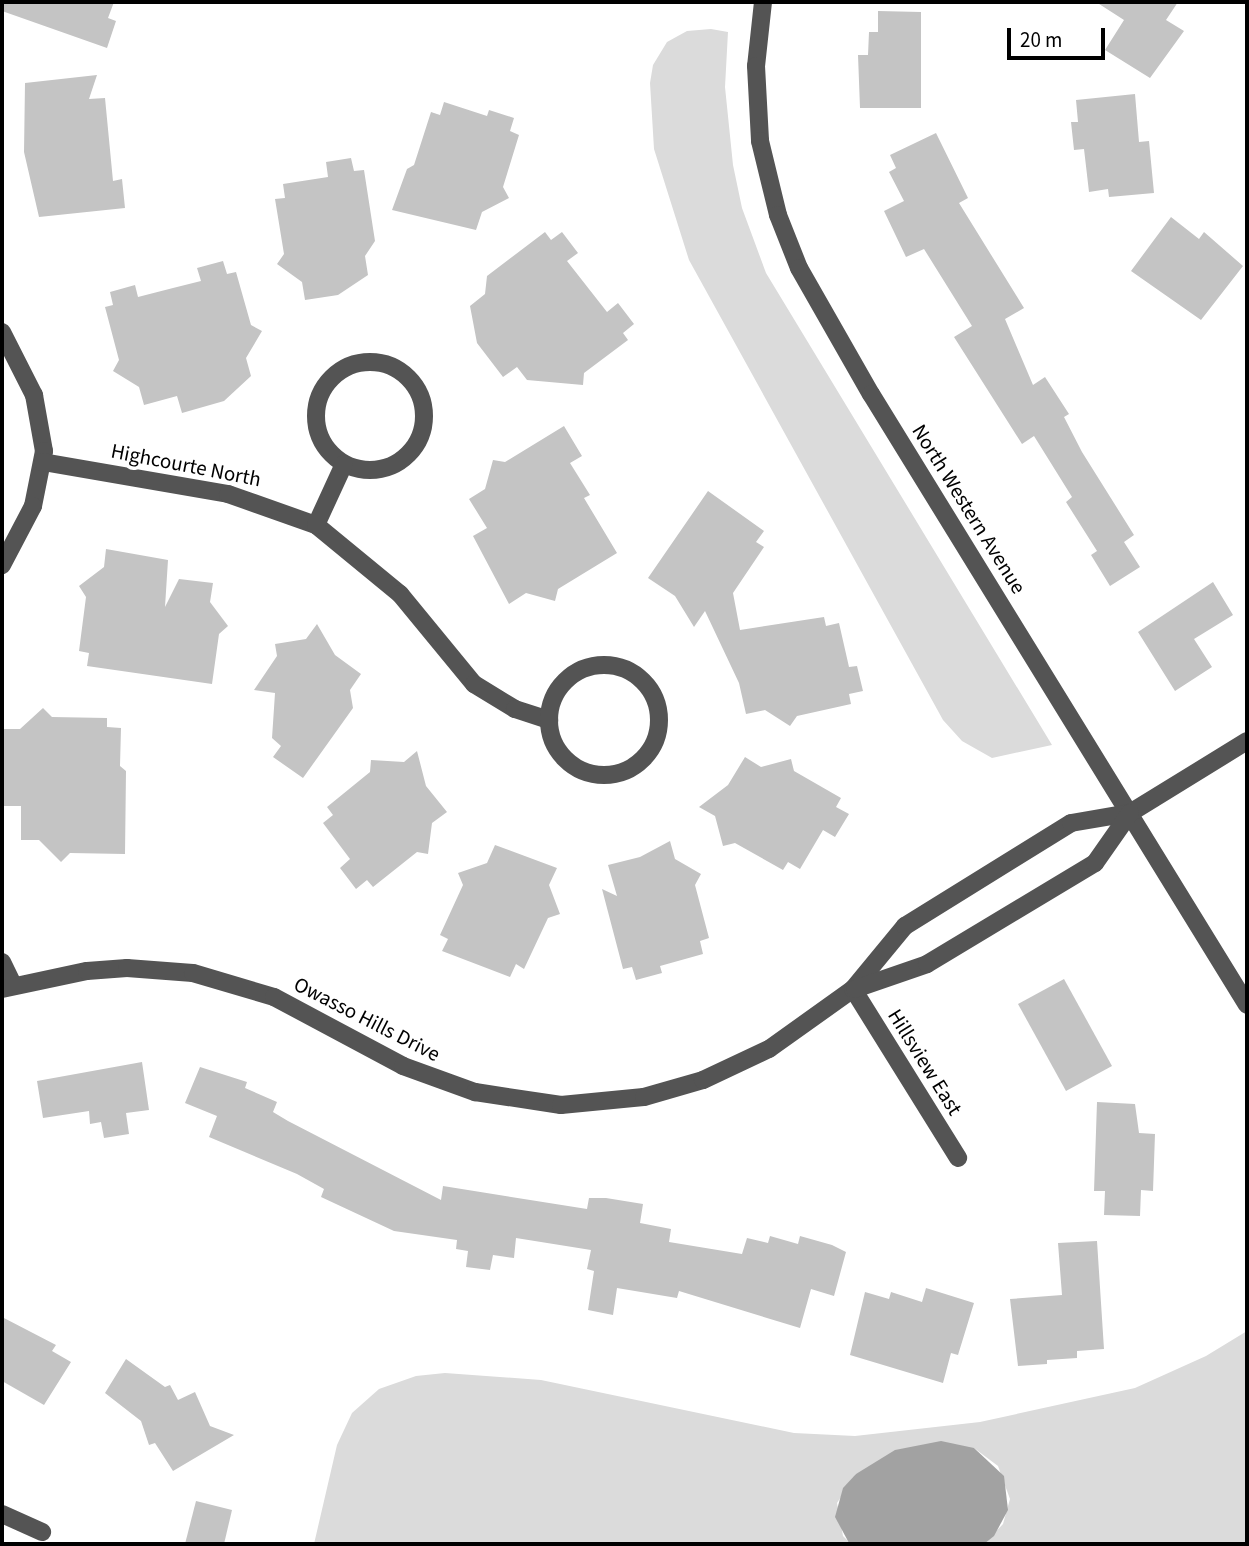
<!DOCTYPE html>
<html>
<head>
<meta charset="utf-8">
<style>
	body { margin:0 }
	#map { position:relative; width:1249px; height:1546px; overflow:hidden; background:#fff; font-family:"Source Sans 3",sans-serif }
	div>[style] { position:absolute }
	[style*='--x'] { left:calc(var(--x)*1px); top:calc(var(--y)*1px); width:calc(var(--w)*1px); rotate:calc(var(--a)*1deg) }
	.green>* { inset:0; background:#dbdbdb }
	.water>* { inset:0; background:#a2a2a2 }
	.building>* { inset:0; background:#c4c4c4 }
	.minor>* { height:18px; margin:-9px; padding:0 9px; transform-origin:9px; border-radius:9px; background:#545454 }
	.minor>.ring { margin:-9px; padding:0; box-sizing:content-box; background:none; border:18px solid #545454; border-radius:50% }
	span { translate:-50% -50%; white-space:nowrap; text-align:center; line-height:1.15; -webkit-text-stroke:7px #fff; paint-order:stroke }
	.street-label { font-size:21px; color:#000 }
	.frame { position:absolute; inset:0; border:4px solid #000; pointer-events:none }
	.scale { position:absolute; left:1007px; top:28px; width:98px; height:32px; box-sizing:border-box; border:4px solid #000; border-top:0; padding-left:9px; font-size:21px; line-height:24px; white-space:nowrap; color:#000; -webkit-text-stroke:5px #fff; paint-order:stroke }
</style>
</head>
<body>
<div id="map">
	<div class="green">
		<div style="clip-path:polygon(711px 29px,728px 32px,725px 87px,733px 165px,742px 208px,766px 273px,1052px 745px,992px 758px,962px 741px,943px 720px,689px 260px,654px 149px,650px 83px,653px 65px,667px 42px,687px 31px)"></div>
		<div style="clip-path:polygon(1247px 1331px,1247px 1544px,984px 1544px,1003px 1524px,1010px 1499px,998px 1466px,974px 1448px,856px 1474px,837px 1503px,843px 1536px,851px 1544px,314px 1544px,337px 1445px,352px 1413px,379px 1389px,416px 1376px,445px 1373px,541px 1380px,794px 1433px,855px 1436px,980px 1422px,1135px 1388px,1206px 1356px)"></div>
	</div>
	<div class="water">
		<div style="clip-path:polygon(941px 1441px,974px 1448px,1004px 1476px,1008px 1510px,994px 1536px,984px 1544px,849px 1543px,835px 1517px,843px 1488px,856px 1474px,895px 1450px)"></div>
	</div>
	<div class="building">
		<div style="clip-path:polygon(2px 2px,114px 2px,108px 18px,116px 21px,107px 48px,2px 11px)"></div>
		<div style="clip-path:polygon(1096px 2px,1178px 2px,1166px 20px,1184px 31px,1150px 78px,1105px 50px,1124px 20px)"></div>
		<div style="clip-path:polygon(878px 11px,921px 12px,921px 108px,860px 108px,858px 55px,868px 55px,869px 32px,878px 32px)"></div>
		<div style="clip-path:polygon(97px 75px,89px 99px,105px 98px,113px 181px,122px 179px,125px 208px,39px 217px,24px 152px,25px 83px)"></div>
		<div style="clip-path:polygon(1135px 94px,1139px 142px,1149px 141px,1154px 193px,1109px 197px,1108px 189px,1089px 192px,1084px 149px,1074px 150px,1071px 122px,1078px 122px,1076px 100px)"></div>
		<div style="clip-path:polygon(444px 102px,487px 116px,489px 110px,514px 118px,510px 131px,519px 135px,503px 187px,509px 198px,482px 212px,476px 230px,392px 210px,407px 169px,414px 165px,431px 112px,440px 115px)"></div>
		<div style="clip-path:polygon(936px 133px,968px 198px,959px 203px,1024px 308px,1005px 319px,1033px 385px,1045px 377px,1069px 414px,1064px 417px,1082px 452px,1134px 535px,1124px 542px,1140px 567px,1110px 586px,1091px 555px,1097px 551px,1066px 502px,1072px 497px,1034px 436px,1022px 444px,954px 337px,972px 326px,924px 249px,906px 257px,884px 211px,904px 201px,889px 172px,896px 168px,890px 155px)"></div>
		<div style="clip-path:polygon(351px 158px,354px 171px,364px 170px,375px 241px,365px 256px,368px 275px,338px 295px,305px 300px,302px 282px,277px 264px,284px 254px,275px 199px,285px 198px,283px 184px,328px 177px,326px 162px)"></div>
		<div style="clip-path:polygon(1171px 217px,1199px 239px,1204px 232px,1243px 266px,1201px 320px,1131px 271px)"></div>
		<div style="clip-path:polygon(545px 232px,551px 240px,562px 232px,578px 253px,567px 261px,607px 312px,618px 303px,634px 324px,623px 333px,628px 340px,584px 373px,583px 385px,527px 380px,517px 367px,503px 377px,477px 343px,470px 306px,485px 294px,487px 276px)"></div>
		<div style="clip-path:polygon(223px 261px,227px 274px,236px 272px,251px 325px,262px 331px,246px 358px,251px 376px,224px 401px,182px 413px,177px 396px,144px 405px,139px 387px,113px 371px,119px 360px,105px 307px,113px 305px,110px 292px,135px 285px,138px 297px,173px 288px,201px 281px,197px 268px)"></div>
		<div style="clip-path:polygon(564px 426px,582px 456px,570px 463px,590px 495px,584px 498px,617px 553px,558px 589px,555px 601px,526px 593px,509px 604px,473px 536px,487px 528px,469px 499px,485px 489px,493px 460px,505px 462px)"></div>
		<div style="clip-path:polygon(708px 491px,764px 531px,756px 542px,764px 547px,733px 593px,740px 630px,824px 617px,826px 626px,839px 623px,849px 667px,857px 666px,863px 691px,849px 694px,851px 704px,797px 716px,790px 726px,765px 710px,746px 714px,739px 683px,705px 611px,694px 627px,675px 596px,648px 578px)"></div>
		<div style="clip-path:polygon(106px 549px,168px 560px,165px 607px,179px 579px,213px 583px,210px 602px,228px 626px,219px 634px,212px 684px,87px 666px,89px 653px,79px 651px,86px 597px,79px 586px,104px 567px)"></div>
		<div style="clip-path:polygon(1213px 582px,1233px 615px,1194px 639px,1212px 667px,1175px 691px,1138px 632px)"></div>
		<div style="clip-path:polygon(317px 624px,335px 655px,361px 674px,350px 690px,353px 708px,303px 778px,273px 757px,281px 746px,272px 738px,275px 693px,254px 690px,277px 656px,275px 644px,306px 639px)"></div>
		<div style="clip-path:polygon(43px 708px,52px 717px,107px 718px,107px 727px,121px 728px,120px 766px,126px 771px,125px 854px,70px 853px,61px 862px,39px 840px,21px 840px,21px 806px,4px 806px,2px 729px,20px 729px)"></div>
		<div style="clip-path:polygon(417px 751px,426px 786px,447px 812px,432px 823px,428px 854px,417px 852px,373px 887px,367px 880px,356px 889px,340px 868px,350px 859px,323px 823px,333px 815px,327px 807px,370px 772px,371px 760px,404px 762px)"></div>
		<div style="clip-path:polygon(745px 757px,761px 767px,791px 759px,794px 771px,841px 798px,836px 807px,849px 814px,835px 837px,823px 830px,800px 869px,788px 862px,783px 870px,735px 843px,723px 846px,715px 816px,699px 807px,728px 785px)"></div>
		<div style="clip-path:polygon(670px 841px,675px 859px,701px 874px,695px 885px,709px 938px,700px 941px,703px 954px,660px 966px,662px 973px,636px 980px,632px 967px,623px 969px,602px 889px,617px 896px,608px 865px,640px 857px)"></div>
		<div style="clip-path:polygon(495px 845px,557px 868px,549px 885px,560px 914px,548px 918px,524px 969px,516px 964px,510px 977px,442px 951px,448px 939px,440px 935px,463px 885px,458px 873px,487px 863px)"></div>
		<div style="clip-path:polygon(1064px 979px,1112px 1066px,1066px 1091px,1018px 1004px)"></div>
		<div style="clip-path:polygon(142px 1062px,149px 1110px,126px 1113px,129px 1134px,104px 1138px,101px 1122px,90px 1124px,89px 1111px,43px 1118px,37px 1081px)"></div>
		<div style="clip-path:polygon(200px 1067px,247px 1082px,245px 1088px,277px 1102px,273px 1112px,288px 1121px,441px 1200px,443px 1186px,587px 1209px,589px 1198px,606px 1198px,643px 1204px,640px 1223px,671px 1229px,669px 1242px,742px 1254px,747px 1238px,768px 1243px,770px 1236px,798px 1244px,800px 1236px,832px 1245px,846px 1252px,834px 1296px,811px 1289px,800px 1328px,679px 1291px,677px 1298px,617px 1288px,613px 1315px,588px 1310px,594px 1271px,587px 1269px,591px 1250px,516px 1238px,514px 1258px,493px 1255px,490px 1270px,466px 1267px,468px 1251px,456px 1249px,457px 1240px,394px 1231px,321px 1197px,324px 1189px,297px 1174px,209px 1137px,217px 1116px,185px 1103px)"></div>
		<div style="clip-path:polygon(1097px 1102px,1135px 1104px,1139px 1133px,1155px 1134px,1153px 1191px,1141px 1190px,1140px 1216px,1104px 1215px,1105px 1191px,1094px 1191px)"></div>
		<div style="clip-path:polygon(1097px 1241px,1104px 1349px,1077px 1351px,1077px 1358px,1047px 1360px,1047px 1364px,1018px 1366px,1010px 1299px,1062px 1295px,1058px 1243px)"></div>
		<div style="clip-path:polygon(926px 1288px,974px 1303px,958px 1355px,951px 1353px,943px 1383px,850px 1355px,865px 1292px,889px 1299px,891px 1292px,922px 1302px)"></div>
		<div style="clip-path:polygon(2px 1317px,56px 1345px,52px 1351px,71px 1362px,44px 1405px,2px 1381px)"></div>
		<div style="clip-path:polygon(126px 1359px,165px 1387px,170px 1385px,178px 1400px,195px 1392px,210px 1426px,234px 1435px,173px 1471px,155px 1443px,149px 1445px,141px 1421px,105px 1393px)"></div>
		<div style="clip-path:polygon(196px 1501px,232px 1510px,224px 1544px,185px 1544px)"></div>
	</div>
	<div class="minor">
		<div style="--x:763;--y:2;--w:64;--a:96.2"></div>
		<div style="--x:756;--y:66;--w:75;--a:86.9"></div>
		<div style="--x:760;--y:141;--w:76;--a:76.3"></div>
		<div style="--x:778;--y:215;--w:57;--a:68.4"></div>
		<div style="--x:799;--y:268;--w:145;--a:60.3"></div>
		<div style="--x:871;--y:394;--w:717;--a:58.39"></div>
		<div style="--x:2;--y:332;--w:71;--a:63.1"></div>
		<div style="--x:34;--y:395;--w:57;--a:79.9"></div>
		<div style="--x:44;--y:451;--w:56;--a:101.3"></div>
		<div style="--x:33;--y:506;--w:67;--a:117.7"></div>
		<div class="ring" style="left:316px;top:362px;width:90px;height:90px"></div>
		<div style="--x:43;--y:462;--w:188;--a:9.8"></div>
		<div style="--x:228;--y:494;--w:93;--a:19.4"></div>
		<div style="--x:316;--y:525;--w:109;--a:39.4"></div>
		<div style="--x:400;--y:594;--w:117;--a:50.6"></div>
		<div style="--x:474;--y:684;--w:48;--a:31.4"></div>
		<div style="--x:515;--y:709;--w:36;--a:18"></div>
		<div style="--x:316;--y:525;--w:67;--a:-65.3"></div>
		<div class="ring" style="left:549px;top:665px;width:92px;height:92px"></div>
		<div style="--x:2;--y:962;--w:25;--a:64"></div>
		<div style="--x:2;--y:989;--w:87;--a:-12"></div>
		<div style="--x:87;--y:971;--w:40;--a:-4.3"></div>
		<div style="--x:127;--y:968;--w:66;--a:4.3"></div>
		<div style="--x:193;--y:973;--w:84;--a:16.5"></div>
		<div style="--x:274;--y:997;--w:146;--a:28.1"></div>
		<div style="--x:403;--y:1066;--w:77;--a:19.9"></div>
		<div style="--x:475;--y:1092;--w:87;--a:8.6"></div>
		<div style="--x:561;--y:1105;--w:83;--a:-5.5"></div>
		<div style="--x:644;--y:1097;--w:61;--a:-16.1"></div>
		<div style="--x:703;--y:1080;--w:73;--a:-25.2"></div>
		<div style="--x:769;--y:1049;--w:103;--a:-35.5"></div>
		<div style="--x:853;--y:989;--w:82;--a:-50.5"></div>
		<div style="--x:905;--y:926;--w:195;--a:-31.8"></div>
		<div style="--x:1071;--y:823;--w:60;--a:-9.6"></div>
		<div style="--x:1130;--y:813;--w:137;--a:-31.6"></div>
		<div style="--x:853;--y:989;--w:199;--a:58.1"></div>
		<div style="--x:855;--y:989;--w:76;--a:-19.1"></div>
		<div style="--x:927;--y:964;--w:196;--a:-31"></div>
		<div style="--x:1095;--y:863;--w:61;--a:-55"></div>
		<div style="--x:2;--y:1514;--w:44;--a:24.2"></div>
	</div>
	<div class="street-label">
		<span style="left:186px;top:465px;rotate:11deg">Highcourte North</span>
		<span style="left:969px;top:509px;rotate:58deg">North Western Avenue</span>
		<span style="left:367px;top:1019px;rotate:27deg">Owasso Hills Drive</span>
		<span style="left:925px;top:1062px;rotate:58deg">Hillsview East</span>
	</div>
	<div class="frame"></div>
	<div class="scale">20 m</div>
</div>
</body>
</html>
